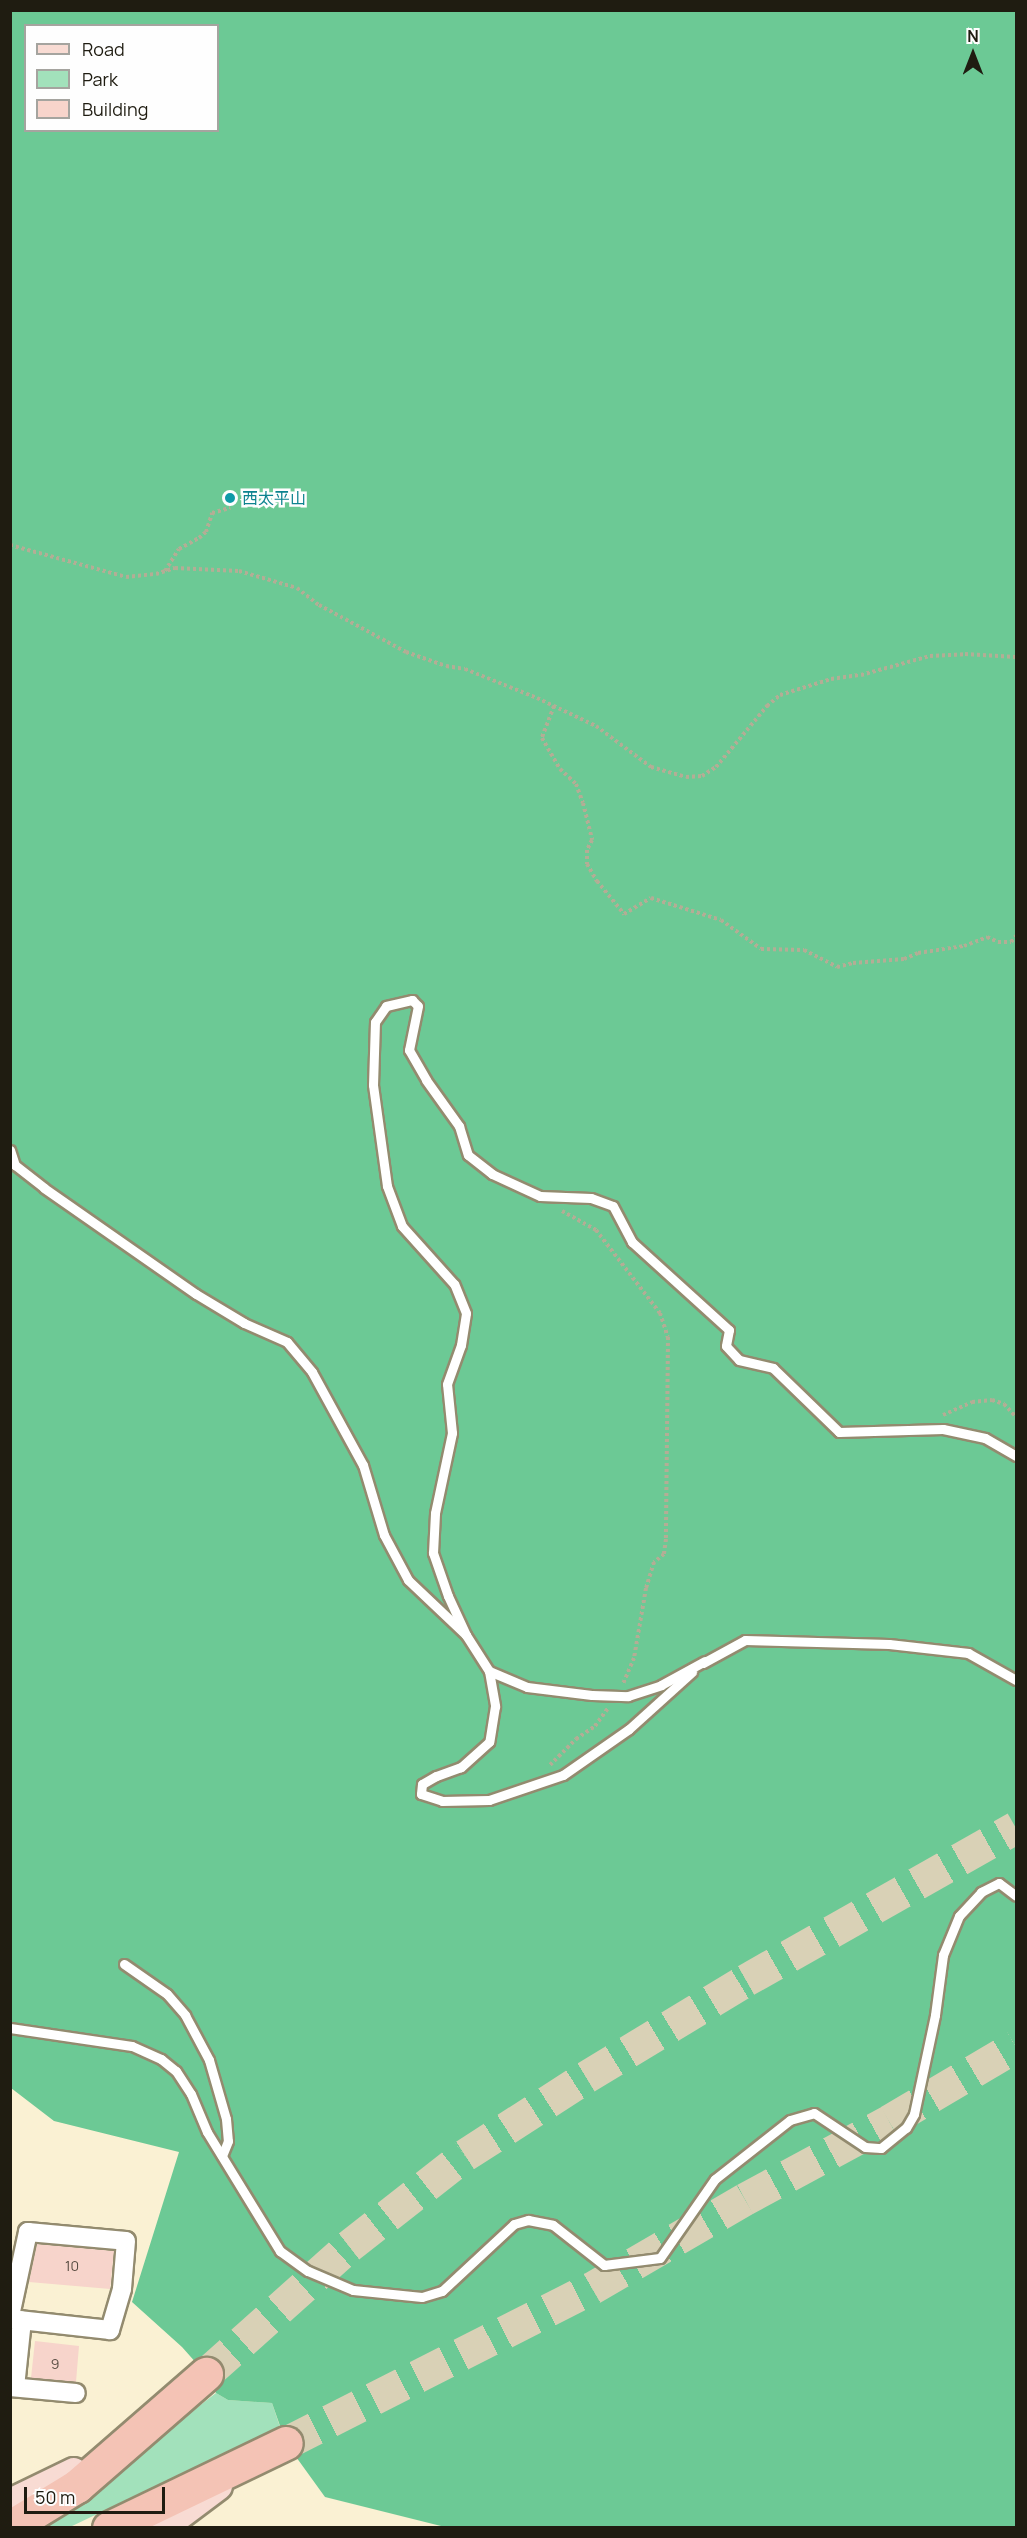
<!DOCTYPE html>
<html>
<head>
<meta charset="utf-8">
<style>
	body { margin:0 }
	#map { position:relative; width:1027px; height:2538px; overflow:hidden; background:#faf1d3; font-family:Manrope,"Noto Sans SC",sans-serif }
	div>[style] { position:absolute }
	[style*='--x'] { left:calc(var(--x)*1px); top:calc(var(--y)*1px); width:calc(var(--w)*1px); rotate:calc(var(--a)*1deg) }
	.green>* { inset:0; background:#a2e1bb }
	.forest>* { inset:0; background:#6cc995 }
	.building>* { inset:0; background:#f7d4cb }
	.highway-tunnel>* { height:33px; margin-top:-16.5px; transform-origin:0; background:repeating-linear-gradient(90deg,#d9d1b6 0 33px,transparent 0 49px) }
	.path>* { height:4px; margin-top:-2px; transform-origin:0; background:repeating-linear-gradient(90deg,#b4ad95 0 3px,transparent 0 6px) }
	.roads { filter:drop-shadow(2px 0 #938b6f) drop-shadow(-2px 0 #938b6f) drop-shadow(0 2px #938b6f) drop-shadow(0 -2px #938b6f) }
	.lane>* { height:9px; margin:-4.5px; padding:0 4.5px; transform-origin:4.5px; border-radius:4.5px; background:#fff }
	.street>* { height:18px; margin:-9px; padding:0 9px; transform-origin:9px; border-radius:9px; background:#fff }
	.primary>* { height:28px; margin:-14px; padding:0 14px; transform-origin:14px; border-radius:14px; background:#f8dbd3 }
	.highway>* { height:33px; margin:-16.5px; padding:0 16.5px; transform-origin:16.5px; border-radius:16.5px; background:#f4c3b5 }
	.dots>* { width:16px; height:16px; translate:-50% -50%; box-sizing:border-box; border:3px solid #fefefe; border-radius:50% }
	span { translate:-50% -50%; white-space:nowrap; text-align:center; line-height:1.15; -webkit-text-stroke:5px #fefefe; paint-order:stroke }
	.number-label { font-size:14px; color:#554a40 }
	.number-label span { -webkit-text-stroke-width:0 }
	.culture-label { font-size:16px; color:#0d838f }
	.left { translate:0 -50%; text-align:left }
	.frame { position:absolute; inset:0; border:12px solid #1f1c11; pointer-events:none }
	.legend { position:absolute; left:24px; top:24px; width:195px; height:108px; box-sizing:border-box; background:#fefefe; border:2px solid #a5a49f; margin:0; padding:8px 10px; list-style:none; font-size:18px; color:#1f1c11 }
	.legend li { display:flex; align-items:center; gap:12px; height:30px }
	.legend b { width:30px; border:2px solid #a5a49f }
	.north { position:absolute; left:943px; top:24px; width:60px; height:60px; -webkit-text-stroke:4px #fefefe; paint-order:stroke; rotate:0deg; font-size:16px; font-weight:700; line-height:24px; text-align:center; color:#1f1c11 }
	.north::after { content:''; display:block; margin:auto; width:21px; height:27px; background:#1f1c11; clip-path:polygon(50% 0,100% 100%,50% 72%,0 100%) }
	.scale { position:absolute; left:24px; top:2487px; width:141px; height:27px; box-sizing:border-box; border:3px solid #1f1c11; border-top:0; padding-left:8px; font-size:18px; line-height:21px; white-space:nowrap; color:#1f1c11; -webkit-text-stroke:4px #fefefe; paint-order:stroke }
</style>
</head>
<body>
<div id="map">
	<div class="green">
		<div style="clip-path:polygon(216px 2393px,228px 2400px,272px 2403px,280px 2427px,70px 2527px,41px 2528px)"></div>
	</div>
	<div class="forest">
		<div style="clip-path:polygon(evenodd,10px 11px,1016px 11px,1016px 2527px,449px 2528px,325px 2497px,286px 2443px,272px 2403px,228px 2400px,216px 2393px,206px 2374px,182px 2347px,132px 2302px,179px 2152px,54px 2121px,11px 2088px,10px 11px,26px 26px,218px 26px,218px 130px,26px 130px,26px 26px)"></div>
	</div>
	<div class="building">
		<div style="clip-path:polygon(37px 2244px,114px 2251px,110px 2289px,29px 2282px)"></div>
		<div style="clip-path:polygon(35px 2341px,79px 2346px,76px 2382px,31px 2378px)"></div>
	</div>
	<div class="highway-tunnel">
		<div style="--x:206;--y:2374;--w:192;--a:-41.8"></div>
		<div style="--x:349;--y:2246;--w:147;--a:-38.1"></div>
		<div style="--x:465;--y:2155;--w:144;--a:-32.8"></div>
		<div style="--x:586;--y:2077;--w:187;--a:-31.2"></div>
		<div style="--x:746;--y:1980;--w:310;--a:-29.5"></div>
		<div style="--x:286;--y:2443;--w:343;--a:-26.9"></div>
		<div style="--x:592;--y:2288;--w:177;--a:-30.2"></div>
		<div style="--x:745;--y:2199;--w:164;--a:-28.4"></div>
		<div style="--x:889;--y:2121;--w:147;--a:-30.6"></div>
	</div>
	<div class="path">
		<div style="--x:10;--y:545;--w:120;--a:15.4"></div>
		<div style="--x:126;--y:577;--w:30;--a:-6"></div>
		<div style="--x:156;--y:574;--w:20;--a:-18"></div>
		<div style="--x:175;--y:568;--w:64;--a:2.7"></div>
		<div style="--x:239;--y:571;--w:60;--a:16.3"></div>
		<div style="--x:297;--y:588;--w:28;--a:38"></div>
		<div style="--x:319;--y:605;--w:99;--a:28.4"></div>
		<div style="--x:406;--y:652;--w:42;--a:19.3"></div>
		<div style="--x:446;--y:666;--w:19;--a:9"></div>
		<div style="--x:465;--y:669;--w:78;--a:21.9"></div>
		<div style="--x:537;--y:698;--w:65;--a:25.4"></div>
		<div style="--x:596;--y:726;--w:69;--a:36.7"></div>
		<div style="--x:651;--y:767;--w:36;--a:16"></div>
		<div style="--x:686;--y:777;--w:16;--a:-4"></div>
		<div style="--x:702;--y:776;--w:17;--a:-33"></div>
		<div style="--x:716;--y:767;--w:80;--a:-50.1"></div>
		<div style="--x:767;--y:706;--w:17;--a:-40"></div>
		<div style="--x:780;--y:695;--w:53;--a:-17.4"></div>
		<div style="--x:831;--y:679;--w:30;--a:-8"></div>
		<div style="--x:861;--y:675;--w:72;--a:-15.4"></div>
		<div style="--x:930;--y:656;--w:35;--a:-3"></div>
		<div style="--x:965;--y:654;--w:51;--a:3.4"></div>
		<div style="--x:165;--y:571;--w:26;--a:-58"></div>
		<div style="--x:179;--y:549;--w:23;--a:-29"></div>
		<div style="--x:199;--y:538;--w:9;--a:-41"></div>
		<div style="--x:206;--y:532;--w:20;--a:-72"></div>
		<div style="--x:212;--y:513;--w:19;--a:-16"></div>
		<div style="--x:554;--y:706;--w:34;--a:111"></div>
		<div style="--x:542;--y:738;--w:36;--a:60"></div>
		<div style="--x:560;--y:769;--w:22;--a:43"></div>
		<div style="--x:576;--y:784;--w:20;--a:70"></div>
		<div style="--x:583;--y:803;--w:38;--a:76"></div>
		<div style="--x:592;--y:840;--w:11;--a:117"></div>
		<div style="--x:587;--y:850;--w:14;--a:90"></div>
		<div style="--x:587;--y:864;--w:20;--a:60"></div>
		<div style="--x:597;--y:881;--w:43;--a:50.7"></div>
		<div style="--x:624;--y:914;--w:31;--a:-31"></div>
		<div style="--x:651;--y:898;--w:73;--a:17.4"></div>
		<div style="--x:721;--y:920;--w:49;--a:35.9"></div>
		<div style="--x:761;--y:949;--w:43;--a:1.3"></div>
		<div style="--x:804;--y:950;--w:37;--a:27"></div>
		<div style="--x:837;--y:967;--w:16;--a:-14"></div>
		<div style="--x:853;--y:963;--w:51;--a:-4.5"></div>
		<div style="--x:904;--y:959;--w:15;--a:-23"></div>
		<div style="--x:918;--y:953;--w:47;--a:-8.7"></div>
		<div style="--x:964;--y:946;--w:25;--a:-21"></div>
		<div style="--x:987;--y:937;--w:12;--a:24"></div>
		<div style="--x:998;--y:942;--w:13;--a:0"></div>
		<div style="--x:1011;--y:942;--w:8;--a:-50"></div>
		<div style="--x:562;--y:1211;--w:39;--a:29"></div>
		<div style="--x:596;--y:1230;--w:105;--a:52.4"></div>
		<div style="--x:660;--y:1313;--w:25;--a:72"></div>
		<div style="--x:668;--y:1337;--w:202;--a:90.6"></div>
		<div style="--x:666;--y:1539;--w:15;--a:98"></div>
		<div style="--x:664;--y:1554;--w:13;--a:141"></div>
		<div style="--x:654;--y:1562;--w:27;--a:107"></div>
		<div style="--x:646;--y:1588;--w:71;--a:99.7"></div>
		<div style="--x:634;--y:1658;--w:28;--a:113"></div>
		<div style="--x:943;--y:1415;--w:32;--a:-24"></div>
		<div style="--x:972;--y:1402;--w:20;--a:-6"></div>
		<div style="--x:992;--y:1400;--w:13;--a:18"></div>
		<div style="--x:1004;--y:1404;--w:18;--a:47"></div>
		<div style="--x:550;--y:1765;--w:37;--a:-45"></div>
		<div style="--x:576;--y:1739;--w:23;--a:-34"></div>
		<div style="--x:595;--y:1726;--w:22;--a:-54"></div>
	</div>
	<div class="roads">
		<div class="lane">
			<div style="--x:10;--y:1150;--w:16;--a:72"></div>
			<div style="--x:15;--y:1165;--w:37;--a:38"></div>
			<div style="--x:44;--y:1188;--w:185;--a:34.9"></div>
			<div style="--x:196;--y:1294;--w:56;--a:31.1"></div>
			<div style="--x:244;--y:1323;--w:47;--a:23.8"></div>
			<div style="--x:287;--y:1342;--w:39;--a:50"></div>
			<div style="--x:312;--y:1372;--w:106;--a:61.3"></div>
			<div style="--x:363;--y:1465;--w:73;--a:73.3"></div>
			<div style="--x:384;--y:1535;--w:51;--a:61.9"></div>
			<div style="--x:408;--y:1580;--w:80;--a:43.5"></div>
			<div style="--x:466;--y:1635;--w:43;--a:57.4"></div>
			<div style="--x:489;--y:1671;--w:41;--a:22.8"></div>
			<div style="--x:527;--y:1687;--w:65;--a:7"></div>
			<div style="--x:592;--y:1695;--w:36;--a:2"></div>
			<div style="--x:628;--y:1696;--w:35;--a:-18"></div>
			<div style="--x:661;--y:1685;--w:50;--a:-28.6"></div>
			<div style="--x:466;--y:1635;--w:43;--a:-114.8"></div>
			<div style="--x:448;--y:1596;--w:46;--a:-109.2"></div>
			<div style="--x:433;--y:1553;--w:40;--a:-87.1"></div>
			<div style="--x:435;--y:1513;--w:82;--a:-78"></div>
			<div style="--x:452;--y:1433;--w:49;--a:-95.8"></div>
			<div style="--x:447;--y:1384;--w:41;--a:-70.3"></div>
			<div style="--x:461;--y:1345;--w:32;--a:-81"></div>
			<div style="--x:466;--y:1313;--w:31;--a:-112"></div>
			<div style="--x:454;--y:1284;--w:78;--a:-131.9"></div>
			<div style="--x:402;--y:1226;--w:43;--a:-110.6"></div>
			<div style="--x:387;--y:1186;--w:102;--a:-97.9"></div>
			<div style="--x:373;--y:1085;--w:63;--a:-88.2"></div>
			<div style="--x:375;--y:1022;--w:19;--a:-55"></div>
			<div style="--x:386;--y:1006;--w:27;--a:-13"></div>
			<div style="--x:412;--y:1000;--w:8;--a:45"></div>
			<div style="--x:418;--y:1006;--w:45;--a:101.6"></div>
			<div style="--x:409;--y:1050;--w:34;--a:60"></div>
			<div style="--x:426;--y:1080;--w:57;--a:54.3"></div>
			<div style="--x:459;--y:1126;--w:30;--a:73"></div>
			<div style="--x:468;--y:1155;--w:31;--a:38"></div>
			<div style="--x:492;--y:1174;--w:53;--a:24.6"></div>
			<div style="--x:540;--y:1196;--w:51;--a:2.2"></div>
			<div style="--x:591;--y:1198;--w:23;--a:20"></div>
			<div style="--x:613;--y:1206;--w:41;--a:62.2"></div>
			<div style="--x:632;--y:1242;--w:131;--a:42.2"></div>
			<div style="--x:729;--y:1330;--w:16;--a:101"></div>
			<div style="--x:726;--y:1346;--w:19;--a:47"></div>
			<div style="--x:739;--y:1360;--w:35;--a:13"></div>
			<div style="--x:773;--y:1368;--w:92;--a:44.1"></div>
			<div style="--x:839;--y:1432;--w:104;--a:-1.7"></div>
			<div style="--x:943;--y:1429;--w:43;--a:12.1"></div>
			<div style="--x:985;--y:1438;--w:36;--a:30"></div>
			<div style="--x:703;--y:1663;--w:48;--a:-28.7"></div>
			<div style="--x:745;--y:1640;--w:144;--a:1.6"></div>
			<div style="--x:889;--y:1644;--w:80;--a:6.5"></div>
			<div style="--x:968;--y:1653;--w:55;--a:29.4"></div>
			<div style="--x:489;--y:1671;--w:36;--a:80"></div>
			<div style="--x:495;--y:1706;--w:36;--a:99"></div>
			<div style="--x:489;--y:1742;--w:38;--a:138"></div>
			<div style="--x:461;--y:1767;--w:27;--a:160"></div>
			<div style="--x:436;--y:1776;--w:16;--a:150"></div>
			<div style="--x:422;--y:1784;--w:10;--a:96"></div>
			<div style="--x:421;--y:1794;--w:22;--a:18"></div>
			<div style="--x:442;--y:1801;--w:47;--a:-1.2"></div>
			<div style="--x:489;--y:1800;--w:78;--a:-18.7"></div>
			<div style="--x:563;--y:1775;--w:80;--a:-34.9"></div>
			<div style="--x:629;--y:1729;--w:85;--a:-42.1"></div>
			<div style="--x:124;--y:1964;--w:52;--a:34.9"></div>
			<div style="--x:167;--y:1994;--w:28;--a:49"></div>
			<div style="--x:185;--y:2015;--w:51;--a:61.9"></div>
			<div style="--x:209;--y:2060;--w:61;--a:73.9"></div>
			<div style="--x:226;--y:2119;--w:22;--a:85"></div>
			<div style="--x:228;--y:2141;--w:16;--a:112"></div>
			<div style="--x:10;--y:2028;--w:123;--a:8.4"></div>
			<div style="--x:132;--y:2046;--w:32;--a:24"></div>
			<div style="--x:161;--y:2059;--w:19;--a:39"></div>
			<div style="--x:176;--y:2071;--w:27;--a:57"></div>
			<div style="--x:191;--y:2094;--w:41;--a:67.2"></div>
			<div style="--x:207;--y:2132;--w:140;--a:58.5"></div>
			<div style="--x:280;--y:2251;--w:34;--a:36"></div>
			<div style="--x:308;--y:2271;--w:49;--a:22.9"></div>
			<div style="--x:353;--y:2290;--w:69;--a:5.8"></div>
			<div style="--x:422;--y:2297;--w:21;--a:-17"></div>
			<div style="--x:442;--y:2291;--w:98;--a:-42.9"></div>
			<div style="--x:514;--y:2224;--w:15;--a:-16"></div>
			<div style="--x:528;--y:2220;--w:25;--a:11"></div>
			<div style="--x:553;--y:2225;--w:65;--a:38.1"></div>
			<div style="--x:604;--y:2265;--w:56;--a:-7.1"></div>
			<div style="--x:660;--y:2258;--w:96;--a:-55.2"></div>
			<div style="--x:715;--y:2179;--w:95;--a:-38.2"></div>
			<div style="--x:790;--y:2120;--w:25;--a:-16"></div>
			<div style="--x:814;--y:2113;--w:61;--a:33.7"></div>
			<div style="--x:865;--y:2147;--w:16;--a:4"></div>
			<div style="--x:881;--y:2148;--w:32;--a:-39"></div>
			<div style="--x:906;--y:2128;--w:16;--a:-60"></div>
			<div style="--x:914;--y:2114;--w:101;--a:-78"></div>
			<div style="--x:935;--y:2015;--w:61;--a:-82.4"></div>
			<div style="--x:943;--y:1955;--w:42;--a:-67.7"></div>
			<div style="--x:959;--y:1916;--w:33;--a:-47"></div>
			<div style="--x:981;--y:1892;--w:20;--a:-27"></div>
			<div style="--x:999;--y:1883;--w:21;--a:37"></div>
		</div>
		<div class="street">
			<div style="--x:10;--y:2316;--w:86;--a:-77.9"></div>
			<div style="--x:28;--y:2232;--w:98;--a:5.2"></div>
			<div style="--x:126;--y:2241;--w:48;--a:94.8"></div>
			<div style="--x:122;--y:2289;--w:43;--a:106.3"></div>
			<div style="--x:110;--y:2330;--w:101;--a:-173.7"></div>
			<div style="--x:10;--y:2387;--w:66;--a:5.2"></div>
			<div style="--x:15;--y:2387;--w:67;--a:-84"></div>
		</div>
		<div class="primary">
			<div style="--x:10;--y:2503;--w:71;--a:-25.8"></div>
			<div style="--x:162;--y:2528;--w:70;--a:-36.9"></div>
		</div>
		<div class="highway">
			<div style="--x:10;--y:2527;--w:79;--a:-31.5"></div>
			<div style="--x:77;--y:2486;--w:171;--a:-41"></div>
			<div style="--x:109;--y:2528;--w:196;--a:-25.7"></div>
		</div>
	</div>
	<div class="dots">
		<div style="left:230px;top:498px;background:#0f9aa8"></div>
	</div>
	<div class="number-label">
		<span style="left:72px;top:2266px">10</span>
		<span style="left:55px;top:2364px">9</span>
	</div>
	<div class="culture-label">
		<span class="left" style="left:242px;top:498px">西太平山</span>
	</div>
	<div class="frame"></div>
	<ul class="legend">
	<li><b style="height:8px;background:#f8dbd3"></b>Road</li>
	<li><b style="height:16px;background:#a2e1bb"></b>Park</li>
	<li><b style="height:16px;background:#f7d4cb"></b>Building</li>
	</ul>
	<div class="north">N</div>
	<div class="scale">50 m</div>
</div>
</body>
</html>
